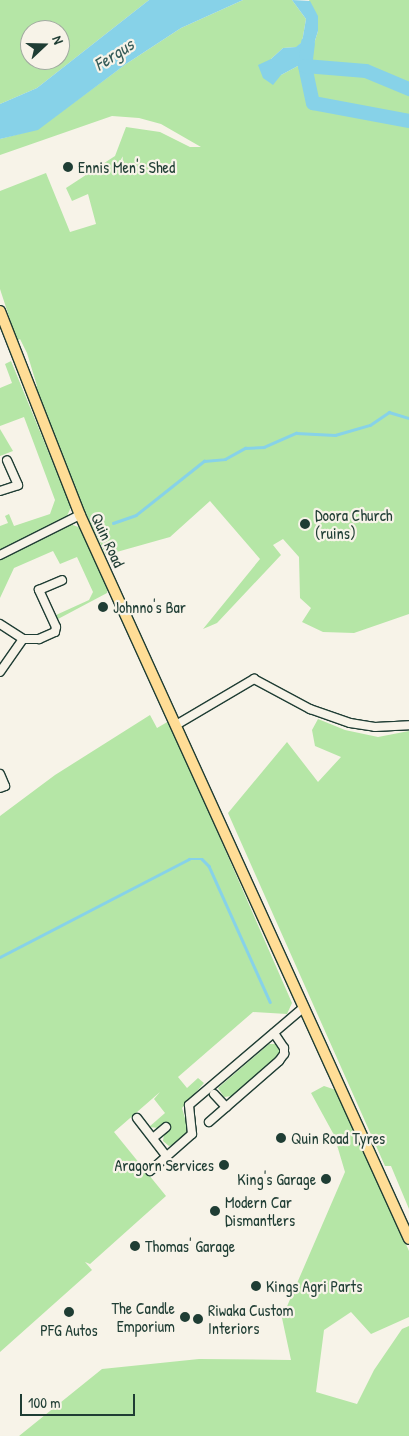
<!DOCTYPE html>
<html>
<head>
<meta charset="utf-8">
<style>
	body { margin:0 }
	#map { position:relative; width:409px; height:1436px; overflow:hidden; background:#f7f3e8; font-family:"Patrick Hand",sans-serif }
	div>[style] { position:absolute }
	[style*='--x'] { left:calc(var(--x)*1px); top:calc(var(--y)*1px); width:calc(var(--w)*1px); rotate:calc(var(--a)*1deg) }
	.green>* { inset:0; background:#b5e6a6 }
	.water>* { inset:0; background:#87d2e8 }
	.stream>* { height:2.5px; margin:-1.25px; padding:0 1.25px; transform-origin:1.25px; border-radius:1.25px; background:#87d2e8 }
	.river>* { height:14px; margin:-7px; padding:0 7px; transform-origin:7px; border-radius:7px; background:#87d2e8 }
	.roads { filter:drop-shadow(1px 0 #1f3d34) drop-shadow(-1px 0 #1f3d34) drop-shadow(0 1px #1f3d34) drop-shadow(0 -1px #1f3d34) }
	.minor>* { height:8px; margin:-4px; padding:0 4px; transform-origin:4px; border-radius:4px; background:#f7f3e8 }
	.major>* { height:10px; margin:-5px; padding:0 5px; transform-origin:5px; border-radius:5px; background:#ffdd96 }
	.dots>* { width:14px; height:14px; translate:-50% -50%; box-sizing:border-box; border:2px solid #f7f3e8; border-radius:50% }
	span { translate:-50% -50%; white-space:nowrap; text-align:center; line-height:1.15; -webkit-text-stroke:4.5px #f7f3e8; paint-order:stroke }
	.poi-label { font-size:16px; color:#1f3d34 }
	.left { translate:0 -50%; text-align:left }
	.right { translate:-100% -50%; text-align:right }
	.street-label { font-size:16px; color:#1f3d34 }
	.water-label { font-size:18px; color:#345b58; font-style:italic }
	.north { position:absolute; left:20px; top:20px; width:50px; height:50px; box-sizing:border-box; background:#f7f3e8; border:1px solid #a1aaa0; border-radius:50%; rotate:69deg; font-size:14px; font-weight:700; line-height:20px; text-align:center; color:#1f3d34 }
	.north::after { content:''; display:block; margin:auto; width:18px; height:22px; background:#1f3d34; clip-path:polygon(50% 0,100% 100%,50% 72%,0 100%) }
	.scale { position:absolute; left:20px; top:1394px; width:115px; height:22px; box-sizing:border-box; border:2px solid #1f3d34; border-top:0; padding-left:6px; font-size:15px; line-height:18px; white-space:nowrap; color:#1f3d34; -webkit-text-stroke:4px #f7f3e8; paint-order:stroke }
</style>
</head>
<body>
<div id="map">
	<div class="green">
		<div style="clip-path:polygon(evenodd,0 0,149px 0,37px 88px,0 104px,0 0,30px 30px,60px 30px,60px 60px,30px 60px,30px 30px)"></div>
		<div style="clip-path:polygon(243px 0,292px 0,306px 19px,302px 42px,297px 47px,283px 48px,271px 59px,281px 75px,309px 60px,318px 31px,309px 0,409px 0,409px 614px,354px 633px,323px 632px,302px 622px,311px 608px,300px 598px,299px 557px,283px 539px,273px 545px,281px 555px,217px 623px,203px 629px,260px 559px,210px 501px,170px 537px,106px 555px,75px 491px,33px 388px,37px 386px,27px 353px,20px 339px,17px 341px,0 289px,0 191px,46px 173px,70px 232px,96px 224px,88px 194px,72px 201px,66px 188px,115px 156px,126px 127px,160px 132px,190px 147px,201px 147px,161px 124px,139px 118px,112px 116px,0 155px,0 139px,38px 129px,126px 64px,181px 28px)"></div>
		<div style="clip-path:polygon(11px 361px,71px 507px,67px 516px,0 550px,0 526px,8px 523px,5px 516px,9px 514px,14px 526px,50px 514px,55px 500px,24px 417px,0 426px,0 388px,12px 383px,5px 364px)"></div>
		<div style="clip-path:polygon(0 429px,13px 451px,0 456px)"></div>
		<div style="clip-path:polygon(70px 524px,81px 528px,108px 589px,107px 593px,58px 619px,56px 615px,89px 600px,93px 592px,77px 557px,60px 564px,53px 551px,14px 568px,0 598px,0 560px)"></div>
		<div style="clip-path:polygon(150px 715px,157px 728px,169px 721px,292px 1003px,287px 1014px,253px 1012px,178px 1077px,187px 1088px,198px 1078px,204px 1083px,182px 1108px,189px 1132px,174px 1145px,169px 1146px,163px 1141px,164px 1134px,169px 1129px,164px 1123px,158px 1128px,149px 1127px,165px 1113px,154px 1099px,160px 1092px,114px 1132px,166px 1196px,90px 1264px,85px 1262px,92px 1270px,0 1352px,0 816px,55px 775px)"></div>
		<div style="clip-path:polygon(318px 719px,345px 730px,378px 737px,409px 731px,409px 1209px,391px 1166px,385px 1166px,228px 813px,287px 742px,318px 782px,341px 757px,315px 746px,312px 730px)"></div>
		<div style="clip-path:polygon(269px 1044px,276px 1044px,281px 1053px,279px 1056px,232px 1096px,224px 1097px,218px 1088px)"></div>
		<div style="clip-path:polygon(324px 1086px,336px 1090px,409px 1251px,409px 1317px,371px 1334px,351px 1312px,324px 1330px,316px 1392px,357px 1404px,374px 1370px,402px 1329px,409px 1326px,409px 1436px,19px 1436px,102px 1369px,199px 1359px,291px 1360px,282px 1318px,345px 1172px,334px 1135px,311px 1093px)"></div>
	</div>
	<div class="water">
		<div style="clip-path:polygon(149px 0,243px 0,181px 28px,126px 64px,38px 130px,0 139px,0 104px,37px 88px)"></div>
		<div style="clip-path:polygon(292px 0,310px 1px,318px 16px,318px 31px,309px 60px,281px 75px,273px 85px,263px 78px,258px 65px,271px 59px,283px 48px,296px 47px,302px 42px,306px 19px)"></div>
	</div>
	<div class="stream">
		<div style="--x:113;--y:523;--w:24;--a:-19"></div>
		<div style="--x:136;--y:515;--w:87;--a:-38.5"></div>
		<div style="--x:204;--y:461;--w:21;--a:-5"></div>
		<div style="--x:225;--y:459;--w:23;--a:-29"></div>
		<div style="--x:245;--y:448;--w:19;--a:-3"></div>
		<div style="--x:264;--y:447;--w:35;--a:-24"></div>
		<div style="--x:296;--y:433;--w:39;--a:3"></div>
		<div style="--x:335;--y:435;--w:36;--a:-16"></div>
		<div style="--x:370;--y:425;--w:23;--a:-34"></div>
		<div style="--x:389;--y:412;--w:21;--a:17"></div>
		<div style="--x:0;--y:957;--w:213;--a:-27.4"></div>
		<div style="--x:189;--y:859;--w:13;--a:0"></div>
		<div style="--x:202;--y:859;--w:10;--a:45"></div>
		<div style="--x:209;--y:866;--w:149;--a:65.8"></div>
	</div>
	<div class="river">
		<div style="--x:308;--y:43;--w:23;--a:97"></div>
		<div style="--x:305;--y:66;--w:38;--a:78"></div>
		<div style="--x:313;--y:103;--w:98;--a:10.6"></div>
		<div style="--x:305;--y:66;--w:61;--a:4.7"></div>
		<div style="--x:366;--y:71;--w:47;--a:22.7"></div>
	</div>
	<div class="roads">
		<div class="minor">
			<div style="--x:0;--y:491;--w:19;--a:-18"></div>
			<div style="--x:18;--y:485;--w:27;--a:-114"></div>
			<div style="--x:0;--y:555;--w:89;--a:-26.6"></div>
			<div style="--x:0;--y:624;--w:27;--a:33"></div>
			<div style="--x:23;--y:639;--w:40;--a:124.9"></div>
			<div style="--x:23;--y:639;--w:16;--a:0"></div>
			<div style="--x:39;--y:639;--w:17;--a:-24"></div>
			<div style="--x:55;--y:632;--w:5;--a:-79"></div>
			<div style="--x:56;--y:627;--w:41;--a:-114.7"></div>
			<div style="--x:39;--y:590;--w:25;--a:-23"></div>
			<div style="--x:176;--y:725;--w:91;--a:-30.5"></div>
			<div style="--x:254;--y:679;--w:64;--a:28.2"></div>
			<div style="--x:310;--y:709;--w:42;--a:19.3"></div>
			<div style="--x:350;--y:723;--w:25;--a:9"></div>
			<div style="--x:375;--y:727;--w:34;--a:-3"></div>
			<div style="--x:0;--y:774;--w:13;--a:67"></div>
			<div style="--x:5;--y:786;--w:5;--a:158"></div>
			<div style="--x:214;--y:1094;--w:18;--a:47"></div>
			<div style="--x:137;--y:1118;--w:49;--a:52.4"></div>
			<div style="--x:209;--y:1122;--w:93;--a:-41.1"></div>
			<div style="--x:279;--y:1061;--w:9;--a:-54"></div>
			<div style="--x:284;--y:1054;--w:6;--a:-90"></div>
			<div style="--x:284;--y:1048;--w:18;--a:-124"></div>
			<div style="--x:153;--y:1138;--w:17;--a:-40"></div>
			<div style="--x:150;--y:1171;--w:56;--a:-41.4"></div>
			<div style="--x:192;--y:1134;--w:29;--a:-96"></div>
			<div style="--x:189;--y:1105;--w:151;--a:-40.4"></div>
		</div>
		<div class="major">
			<div style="--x:0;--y:311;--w:219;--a:68.6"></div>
			<div style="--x:80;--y:515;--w:795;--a:65.56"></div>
		</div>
	</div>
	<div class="dots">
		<div style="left:68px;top:167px;background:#1f3d34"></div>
		<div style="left:305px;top:524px;background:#1f3d34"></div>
		<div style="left:103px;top:607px;background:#1f3d34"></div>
		<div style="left:281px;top:1138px;background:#1f3d34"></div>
		<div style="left:224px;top:1165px;background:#1f3d34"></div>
		<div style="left:326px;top:1179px;background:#1f3d34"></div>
		<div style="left:215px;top:1211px;background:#1f3d34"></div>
		<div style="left:135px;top:1246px;background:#1f3d34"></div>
		<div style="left:256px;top:1286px;background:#1f3d34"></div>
		<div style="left:69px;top:1312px;background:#1f3d34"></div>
		<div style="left:185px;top:1317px;background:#1f3d34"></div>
		<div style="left:198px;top:1319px;background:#1f3d34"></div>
	</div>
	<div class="poi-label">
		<span class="left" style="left:78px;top:167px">Ennis Men's Shed</span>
		<span class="left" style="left:315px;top:524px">Doora Church<br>(ruins)</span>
		<span class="left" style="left:113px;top:607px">Johnno's Bar</span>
		<span class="left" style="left:291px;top:1138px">Quin Road Tyres</span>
		<span class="right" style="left:214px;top:1165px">Aragorn Services</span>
		<span class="right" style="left:316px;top:1179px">King's Garage</span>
		<span class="left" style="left:225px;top:1211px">Modern Car<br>Dismantlers</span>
		<span class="left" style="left:145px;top:1246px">Thomas' Garage</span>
		<span class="left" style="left:266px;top:1286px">Kings Agri Parts</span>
		<span class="right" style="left:175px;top:1317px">The Candle<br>Emporium</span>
		<span class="left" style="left:208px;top:1319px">Riwaka Custom<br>Interiors</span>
		<span style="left:69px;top:1330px">PFG Autos</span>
	</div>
	<div class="street-label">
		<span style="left:108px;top:540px;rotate:65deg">Quin Road</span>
	</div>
	<div class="water-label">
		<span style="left:114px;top:55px;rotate:-33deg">Fergus</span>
	</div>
	<div class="north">N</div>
	<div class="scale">100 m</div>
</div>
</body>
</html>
